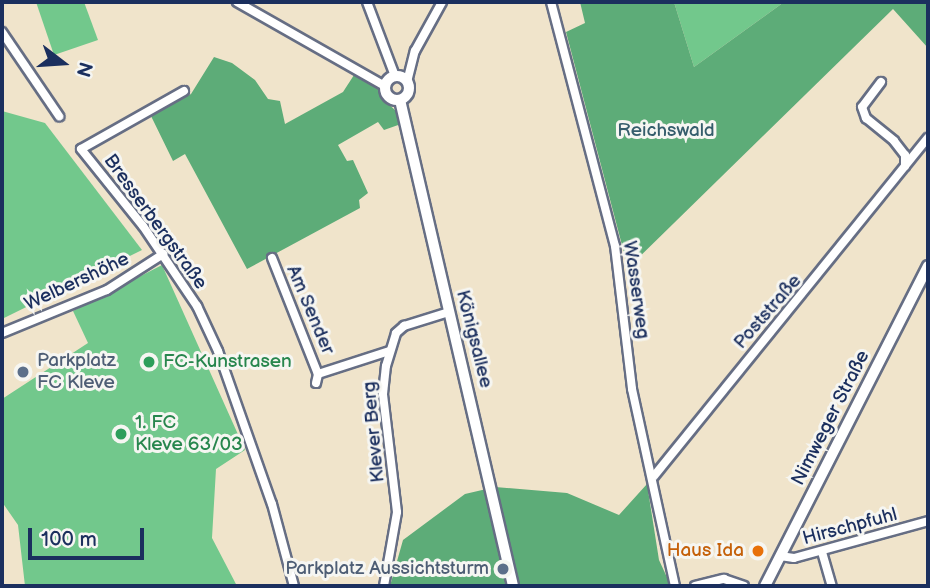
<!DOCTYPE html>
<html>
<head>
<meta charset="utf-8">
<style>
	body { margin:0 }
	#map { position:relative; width:930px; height:588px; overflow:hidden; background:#f0e4cb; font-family:"Balsamiq Sans",sans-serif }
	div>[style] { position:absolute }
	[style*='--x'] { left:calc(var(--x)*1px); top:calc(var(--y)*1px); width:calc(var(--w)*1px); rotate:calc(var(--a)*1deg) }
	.green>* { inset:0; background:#72c88c }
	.forest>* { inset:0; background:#5dac78 }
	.roads { filter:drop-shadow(2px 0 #666e84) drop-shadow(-2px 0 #666e84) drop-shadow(0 2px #666e84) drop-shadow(0 -2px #666e84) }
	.street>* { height:8px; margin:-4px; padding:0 4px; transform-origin:4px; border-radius:4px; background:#fff }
	.secondary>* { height:10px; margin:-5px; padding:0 5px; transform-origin:5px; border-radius:5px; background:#fff }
	.secondary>.ring { margin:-5px; padding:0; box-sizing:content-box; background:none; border:10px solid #fff; border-radius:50% }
	.dots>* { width:19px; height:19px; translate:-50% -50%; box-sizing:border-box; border:4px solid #f6f6f2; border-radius:50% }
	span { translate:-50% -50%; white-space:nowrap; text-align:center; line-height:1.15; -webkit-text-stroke:6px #f6f6f2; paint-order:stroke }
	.park-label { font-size:19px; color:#355d6c }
	.street-label { font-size:19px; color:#1b2f5e }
	.service-label { font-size:19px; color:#4e5e75 }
	.left { translate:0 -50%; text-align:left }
	.right { translate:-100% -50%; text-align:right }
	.leisure-label { font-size:19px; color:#27864d }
	.food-label { font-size:19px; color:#c56008 }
	.frame { position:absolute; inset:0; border:4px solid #1b2f5e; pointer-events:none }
	.north { position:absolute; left:28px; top:28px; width:70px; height:70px; -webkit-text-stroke:5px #f6f6f2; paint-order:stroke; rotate:107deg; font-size:19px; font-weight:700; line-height:28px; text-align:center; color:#1b2f5e }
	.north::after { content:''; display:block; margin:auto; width:24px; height:32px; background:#1b2f5e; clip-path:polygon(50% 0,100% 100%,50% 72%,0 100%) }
	.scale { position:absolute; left:28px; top:528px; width:116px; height:32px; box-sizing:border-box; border:4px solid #1b2f5e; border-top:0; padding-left:9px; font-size:21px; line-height:24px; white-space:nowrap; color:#1b2f5e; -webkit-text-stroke:5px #f6f6f2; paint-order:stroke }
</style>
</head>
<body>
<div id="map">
	<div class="green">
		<div style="clip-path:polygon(36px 2px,84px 2px,98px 40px,54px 55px)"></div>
		<div style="clip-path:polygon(674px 2px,784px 2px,694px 67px)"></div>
		<div style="clip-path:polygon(2px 111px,45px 123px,142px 250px,2px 319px)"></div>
		<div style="clip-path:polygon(162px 265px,245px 450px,216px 469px,212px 538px,237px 586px,25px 586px,18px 525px,2px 502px,2px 399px,88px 343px,73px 311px)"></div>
	</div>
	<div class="forest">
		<div style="clip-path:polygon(580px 2px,674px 2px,694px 67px,784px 2px,928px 2px,928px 48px,893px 9px,628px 268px,566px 32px,585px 23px)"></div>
		<div style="clip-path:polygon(214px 57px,232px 63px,255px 80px,268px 99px,280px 101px,285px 124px,343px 92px,354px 75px,379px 86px,380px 96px,397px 112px,401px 124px,384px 130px,378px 122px,338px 145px,347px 161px,353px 160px,368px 193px,359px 200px,360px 208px,247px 269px,185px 154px,173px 161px,151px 116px,191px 94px)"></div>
		<div style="clip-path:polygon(647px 484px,659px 560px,671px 586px,390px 586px,403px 540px,465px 494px,495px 487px,567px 493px,619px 515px)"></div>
	</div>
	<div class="roads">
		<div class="street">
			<div style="--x:237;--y:2;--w:170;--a:29.6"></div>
			<div style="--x:367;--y:2;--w:79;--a:69.3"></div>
			<div style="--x:551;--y:2;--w:252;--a:75.3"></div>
			<div style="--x:615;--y:246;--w:144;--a:83.2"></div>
			<div style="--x:632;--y:389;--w:202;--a:77.7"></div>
			<div style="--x:2;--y:32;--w:102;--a:55.8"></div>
			<div style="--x:407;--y:82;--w:32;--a:-76"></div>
			<div style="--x:415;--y:51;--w:56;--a:-61.1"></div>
			<div style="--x:881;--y:82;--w:31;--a:127"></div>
			<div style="--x:862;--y:107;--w:12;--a:70"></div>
			<div style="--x:866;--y:118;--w:36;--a:39"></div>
			<div style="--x:894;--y:141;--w:18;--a:52"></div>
			<div style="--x:905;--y:155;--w:11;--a:90"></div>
			<div style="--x:184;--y:91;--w:118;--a:150.6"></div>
			<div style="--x:81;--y:149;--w:99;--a:51.2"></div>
			<div style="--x:143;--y:226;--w:97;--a:56"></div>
			<div style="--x:197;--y:306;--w:50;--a:65"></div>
			<div style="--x:218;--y:351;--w:162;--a:70.6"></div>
			<div style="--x:272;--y:504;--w:85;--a:75"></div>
			<div style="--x:272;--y:258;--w:125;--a:68.4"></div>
			<div style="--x:2;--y:333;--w:113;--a:-22.3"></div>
			<div style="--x:107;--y:290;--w:67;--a:-32.7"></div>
			<div style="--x:316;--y:383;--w:9;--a:-77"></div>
			<div style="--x:318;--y:374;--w:75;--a:-17.9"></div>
			<div style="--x:654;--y:476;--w:435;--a:-51"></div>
			<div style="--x:822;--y:552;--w:35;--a:74"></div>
			<div style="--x:780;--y:556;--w:14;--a:8"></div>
			<div style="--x:794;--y:558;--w:139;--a:-15.4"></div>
			<div style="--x:384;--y:586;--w:75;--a:-80"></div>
			<div style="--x:397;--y:512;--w:119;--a:-96.8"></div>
			<div style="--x:383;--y:394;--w:28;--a:-84"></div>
			<div style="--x:386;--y:366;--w:34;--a:-73"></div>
			<div style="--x:396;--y:333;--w:11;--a:-41"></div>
			<div style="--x:404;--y:326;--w:47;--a:-17.3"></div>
			<div style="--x:695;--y:586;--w:30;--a:-14"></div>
			<div style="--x:724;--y:579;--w:21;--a:19"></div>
		</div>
		<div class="secondary">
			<div class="ring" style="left:385px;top:76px;width:14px;height:14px"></div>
			<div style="--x:400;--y:100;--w:499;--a:76.9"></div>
			<div style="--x:765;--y:586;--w:359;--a:-63"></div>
		</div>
	</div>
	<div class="dots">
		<div style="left:149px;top:362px;background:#2e9e5b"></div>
		<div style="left:23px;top:372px;background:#5c6f8a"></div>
		<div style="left:121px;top:434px;background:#2e9e5b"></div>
		<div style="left:758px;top:551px;background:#e8710a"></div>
		<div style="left:503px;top:569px;background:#5c6f8a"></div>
	</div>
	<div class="park-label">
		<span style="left:666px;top:131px">Reichswald</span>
	</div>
	<div class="street-label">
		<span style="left:155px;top:222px;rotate:54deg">Bresserbergstraße</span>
		<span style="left:77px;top:282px;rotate:-25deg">Welbershöhe</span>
		<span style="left:636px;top:290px;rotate:82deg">Wasserweg</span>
		<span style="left:310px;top:310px;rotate:67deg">Am Sender</span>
		<span style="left:768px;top:312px;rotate:-49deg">Poststraße</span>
		<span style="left:474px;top:339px;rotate:76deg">Königsallee</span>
		<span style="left:831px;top:418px;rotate:-63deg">Nimweger Straße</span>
		<span style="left:374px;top:432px;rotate:-95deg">Klever Berg</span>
		<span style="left:850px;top:527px;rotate:-15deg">Hirschpfuhl</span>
	</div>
	<div class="service-label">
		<span class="left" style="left:37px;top:372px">Parkplatz<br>FC Kleve</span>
		<span class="right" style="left:489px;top:569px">Parkplatz Aussichtsturm</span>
	</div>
	<div class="leisure-label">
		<span class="left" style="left:163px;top:362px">FC-Kunstrasen</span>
		<span class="left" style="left:135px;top:434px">1. FC<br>Kleve 63/03</span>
	</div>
	<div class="food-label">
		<span class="right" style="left:744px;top:551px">Haus Ida</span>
	</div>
	<div class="frame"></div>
	<div class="north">N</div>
	<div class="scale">100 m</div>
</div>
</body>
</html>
